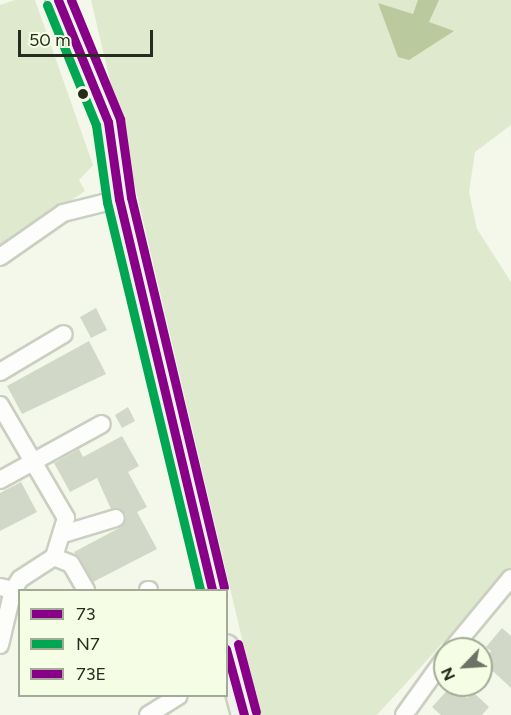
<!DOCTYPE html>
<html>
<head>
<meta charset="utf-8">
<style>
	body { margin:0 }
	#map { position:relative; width:511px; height:715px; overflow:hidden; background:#f3f8ea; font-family:Figtree,sans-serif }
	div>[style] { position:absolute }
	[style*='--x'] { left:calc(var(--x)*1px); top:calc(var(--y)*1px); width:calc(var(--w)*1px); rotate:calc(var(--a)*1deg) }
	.green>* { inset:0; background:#dfe9cd }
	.water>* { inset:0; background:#bbc99f }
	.building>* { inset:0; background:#d2d8c7 }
	.roads { filter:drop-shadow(2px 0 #cacfc2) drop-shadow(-2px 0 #cacfc2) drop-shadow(0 2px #cacfc2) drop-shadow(0 -2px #cacfc2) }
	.street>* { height:16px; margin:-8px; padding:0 8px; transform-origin:8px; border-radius:8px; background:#fdfefc }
	.secondary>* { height:24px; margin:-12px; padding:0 12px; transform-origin:12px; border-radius:12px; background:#f1f3ee }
	.bus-1>* { height:9px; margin:-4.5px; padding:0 4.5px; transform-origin:4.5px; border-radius:4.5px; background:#808 }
	.bus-2>* { height:9px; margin:-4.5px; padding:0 4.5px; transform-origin:4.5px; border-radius:4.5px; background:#00a651 }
	.bus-3>* { height:9px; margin:-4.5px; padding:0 4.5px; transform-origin:4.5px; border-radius:4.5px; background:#808 }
	.dots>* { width:16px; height:16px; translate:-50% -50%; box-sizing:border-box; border:3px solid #f5fee4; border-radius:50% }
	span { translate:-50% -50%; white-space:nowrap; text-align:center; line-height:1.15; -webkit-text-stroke:4.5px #f5fee4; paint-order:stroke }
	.legend { position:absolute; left:18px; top:589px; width:210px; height:108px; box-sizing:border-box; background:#f5fee4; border:2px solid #a3aa96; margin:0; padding:8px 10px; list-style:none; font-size:18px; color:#282c20 }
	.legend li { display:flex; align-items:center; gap:12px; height:30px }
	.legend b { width:30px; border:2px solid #a3aa96 }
	.north { position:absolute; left:433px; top:637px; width:60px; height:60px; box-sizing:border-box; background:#f5fee4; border:2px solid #a3aa96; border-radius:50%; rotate:245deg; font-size:16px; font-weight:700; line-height:24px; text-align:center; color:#282c20 }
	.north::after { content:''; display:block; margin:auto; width:21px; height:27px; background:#6f7367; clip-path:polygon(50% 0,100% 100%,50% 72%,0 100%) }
	.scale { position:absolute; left:18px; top:30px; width:135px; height:27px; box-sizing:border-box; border:3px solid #282c20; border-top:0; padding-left:8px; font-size:18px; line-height:21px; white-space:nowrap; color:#282c20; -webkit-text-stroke:4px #f5fee4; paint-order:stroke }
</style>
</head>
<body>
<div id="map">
	<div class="green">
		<div style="clip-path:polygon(15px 0,35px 0,93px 165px,79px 180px,85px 191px,0 249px,0 5px)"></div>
		<div style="clip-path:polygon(91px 0,511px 0,511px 125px,475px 152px,469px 192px,477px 229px,511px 282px,511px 568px,377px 715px,260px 715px)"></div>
	</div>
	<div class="water">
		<div style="clip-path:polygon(418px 0,439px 0,429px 22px,454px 31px,409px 60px,398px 57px,378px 3px,413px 14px)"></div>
	</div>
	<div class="building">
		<div style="clip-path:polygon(96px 308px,107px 330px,91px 338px,80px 317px)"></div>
		<div style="clip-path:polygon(89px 341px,106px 374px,22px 414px,7px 386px)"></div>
		<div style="clip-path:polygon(128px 407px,135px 421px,122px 428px,115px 415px)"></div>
		<div style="clip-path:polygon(122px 436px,139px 466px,128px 472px,147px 507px,137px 512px,157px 549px,93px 582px,74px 552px,123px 526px,126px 514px,111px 509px,97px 478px,70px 492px,54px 463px,79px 449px,83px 457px)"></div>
		<div style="clip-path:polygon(21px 482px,37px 512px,0 531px,0 493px)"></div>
		<div style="clip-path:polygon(502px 628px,511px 636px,511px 688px,482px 661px,491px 651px,486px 647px)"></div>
		<div style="clip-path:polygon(452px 685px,467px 698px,473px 692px,489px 707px,482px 715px,441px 715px,432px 707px)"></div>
	</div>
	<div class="roads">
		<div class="street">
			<div style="--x:0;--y:257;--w:77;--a:-34.9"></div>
			<div style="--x:63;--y:213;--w:58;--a:-14"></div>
			<div style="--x:0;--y:372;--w:74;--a:-30.7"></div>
			<div style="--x:0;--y:405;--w:131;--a:59.7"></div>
			<div style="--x:66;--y:518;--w:41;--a:107.1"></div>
			<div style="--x:54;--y:557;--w:40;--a:147.1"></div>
			<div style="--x:20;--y:579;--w:13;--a:122"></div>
			<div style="--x:13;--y:590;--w:13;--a:-167"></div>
			<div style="--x:0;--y:480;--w:116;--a:-28.8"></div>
			<div style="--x:63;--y:534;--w:55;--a:-16.8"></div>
			<div style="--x:54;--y:557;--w:18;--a:22"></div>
			<div style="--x:71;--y:564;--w:30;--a:60"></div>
			<div style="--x:148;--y:590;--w:1;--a:0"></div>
			<div style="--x:0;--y:645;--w:57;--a:-76.7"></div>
			<div style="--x:452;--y:649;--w:92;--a:-50.3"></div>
			<div style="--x:148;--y:715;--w:36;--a:-32"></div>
			<div style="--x:404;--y:715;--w:70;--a:-54.3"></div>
		</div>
		<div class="secondary">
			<div style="--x:58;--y:0;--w:132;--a:67.7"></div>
			<div style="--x:108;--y:122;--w:78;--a:81.9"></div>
			<div style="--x:119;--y:199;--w:402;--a:76.6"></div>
			<div style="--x:226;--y:647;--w:70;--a:75.2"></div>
		</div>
	</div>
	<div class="bus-1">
		<div style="--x:58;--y:0;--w:132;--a:67.7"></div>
		<div style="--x:108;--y:122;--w:78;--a:81.9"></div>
		<div style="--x:119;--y:199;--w:402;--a:76.6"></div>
		<div style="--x:226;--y:649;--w:68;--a:74.7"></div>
	</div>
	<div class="bus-2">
		<div style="--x:47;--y:5;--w:130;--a:67.8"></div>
		<div style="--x:96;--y:125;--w:78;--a:81.9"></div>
		<div style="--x:107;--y:202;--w:399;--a:76.5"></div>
	</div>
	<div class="bus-3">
		<div style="--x:71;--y:0;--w:129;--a:67.6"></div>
		<div style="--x:120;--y:119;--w:79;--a:82"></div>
		<div style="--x:131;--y:197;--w:401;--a:76.6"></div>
		<div style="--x:238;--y:644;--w:70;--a:75.2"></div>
	</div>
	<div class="dots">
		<div style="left:83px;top:94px;background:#282c20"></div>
	</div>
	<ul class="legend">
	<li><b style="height:8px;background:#808"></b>73</li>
	<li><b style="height:8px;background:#00a651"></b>N7</li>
	<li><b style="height:8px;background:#808"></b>73E</li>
	</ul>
	<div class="north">N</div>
	<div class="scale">50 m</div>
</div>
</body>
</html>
